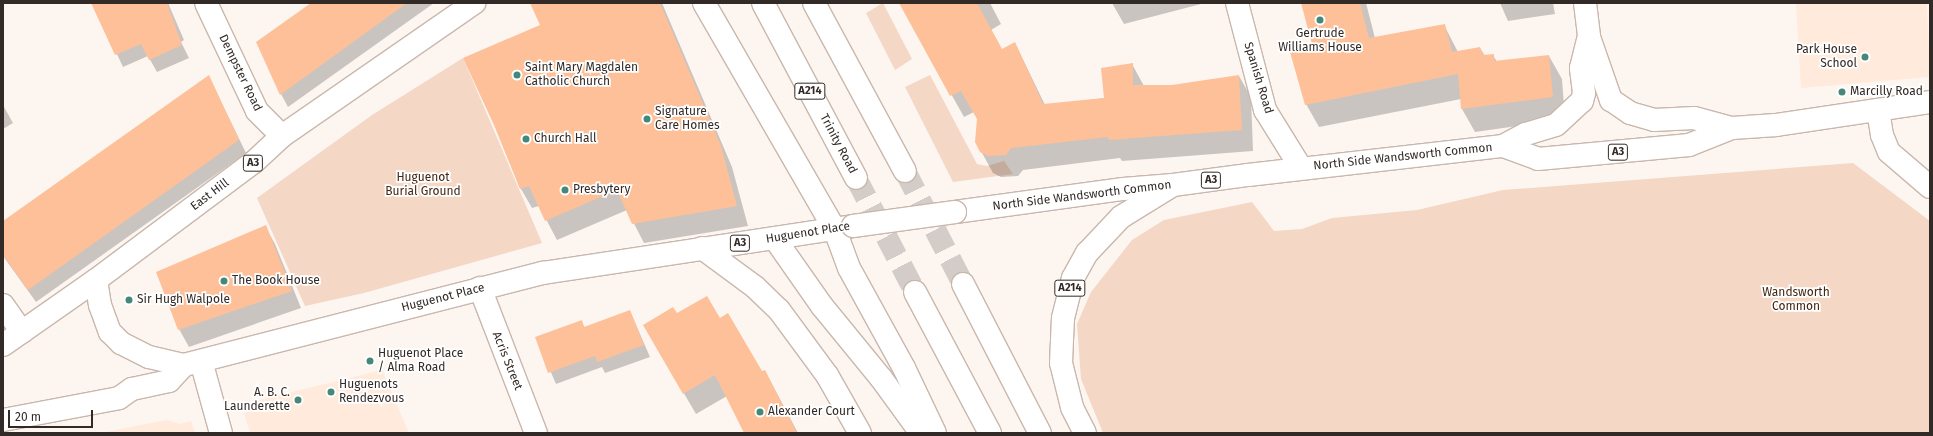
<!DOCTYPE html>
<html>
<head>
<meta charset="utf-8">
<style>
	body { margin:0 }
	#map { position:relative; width:1933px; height:436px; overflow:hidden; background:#fdf5f0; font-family:"Fira Sans",sans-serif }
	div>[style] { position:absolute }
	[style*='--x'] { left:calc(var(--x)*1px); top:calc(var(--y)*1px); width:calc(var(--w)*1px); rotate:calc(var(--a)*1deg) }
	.built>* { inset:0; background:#ffeadc }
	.green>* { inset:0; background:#f4d7c5 }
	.shadow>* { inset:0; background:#0003 }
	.building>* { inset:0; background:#fdc098 }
	.highway-tunnel>* { height:22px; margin-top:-11px; transform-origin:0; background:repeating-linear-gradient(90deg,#d4ccc8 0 22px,transparent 0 33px) }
	.roads { filter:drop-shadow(1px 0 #c9b7ac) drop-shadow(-1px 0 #c9b7ac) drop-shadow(0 1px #c9b7ac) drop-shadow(0 -1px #c9b7ac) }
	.street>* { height:22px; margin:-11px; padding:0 11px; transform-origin:11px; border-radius:11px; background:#fff }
	.highway>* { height:22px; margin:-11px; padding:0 11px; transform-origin:11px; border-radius:11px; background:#fff }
	.bridges { filter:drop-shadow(1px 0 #c9b7ac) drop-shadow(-1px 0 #c9b7ac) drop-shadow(0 1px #c9b7ac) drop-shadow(0 -1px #c9b7ac) }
	.highway-bridge>* { height:22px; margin:-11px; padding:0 11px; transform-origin:11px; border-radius:11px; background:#fff }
	.dots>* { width:11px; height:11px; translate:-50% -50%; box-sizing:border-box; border:2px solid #fff; border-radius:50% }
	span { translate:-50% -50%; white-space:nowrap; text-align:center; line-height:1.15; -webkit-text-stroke:3.5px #fff; paint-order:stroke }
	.shield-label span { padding:1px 3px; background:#fff; border:1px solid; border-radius:3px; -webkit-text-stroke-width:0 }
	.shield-label { font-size:11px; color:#322a26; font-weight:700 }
	.poi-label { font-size:12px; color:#322a26 }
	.right { translate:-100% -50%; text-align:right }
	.left { translate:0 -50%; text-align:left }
	.street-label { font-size:12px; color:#322a26 }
	.park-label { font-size:12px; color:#442611 }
	.frame { position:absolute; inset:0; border:4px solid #322a26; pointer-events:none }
	.scale { position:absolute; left:8px; top:410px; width:85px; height:18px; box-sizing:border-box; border:2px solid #322a26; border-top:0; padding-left:5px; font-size:12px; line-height:14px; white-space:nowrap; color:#322a26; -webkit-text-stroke:3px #fff; paint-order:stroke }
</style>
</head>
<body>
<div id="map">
	<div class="built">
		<div style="clip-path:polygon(1796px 3px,1927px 3px,1930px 77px,1801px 88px)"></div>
		<div style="clip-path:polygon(382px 370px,409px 433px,250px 433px,244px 413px,255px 410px,260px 400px)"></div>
		<div style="clip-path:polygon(167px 420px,179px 424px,191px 421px,195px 433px,100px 433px)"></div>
	</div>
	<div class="green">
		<div style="clip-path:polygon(883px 3px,912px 59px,895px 70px,866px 13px)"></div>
		<div style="clip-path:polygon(463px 58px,542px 243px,364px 293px,305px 306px,257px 198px,372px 115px)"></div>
		<div style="clip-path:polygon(930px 75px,977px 164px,987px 166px,1004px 161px,1013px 174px,953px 182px,905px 87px)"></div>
		<div style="clip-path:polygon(1853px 163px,1930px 221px,1930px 433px,1103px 433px,1081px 379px,1077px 324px,1091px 292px,1132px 240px,1164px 220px,1252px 202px,1274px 231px,1302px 229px,1332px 218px,1417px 210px,1503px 190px)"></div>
	</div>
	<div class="shadow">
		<div style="clip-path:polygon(93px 3px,168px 3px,184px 40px,181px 42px,189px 58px,157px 72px,148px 56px,123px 67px)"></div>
		<div style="clip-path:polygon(313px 3px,434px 3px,288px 107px,281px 94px)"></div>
		<div style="clip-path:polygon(545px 3px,662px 3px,732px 167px,748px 226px,644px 243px,627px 210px,557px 240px,539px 206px,532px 208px,521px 189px,495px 125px,541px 26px)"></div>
		<div style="clip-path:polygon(900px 3px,990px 3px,1001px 24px,991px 30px,1002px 51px,1015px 43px,1045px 105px,1105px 98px,1132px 64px,1144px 86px,1172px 86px,1239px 76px,1251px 97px,1253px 151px,1122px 161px,1120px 158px,1023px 170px,1018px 176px,1001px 177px,993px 173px,981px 151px,978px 119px,974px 112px,964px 117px)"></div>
		<div style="clip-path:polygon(1112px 3px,1205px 3px,1124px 24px)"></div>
		<div style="clip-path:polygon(1302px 3px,1366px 3px,1375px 38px,1444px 25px,1458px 52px,1480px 48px,1485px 56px,1493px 55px,1497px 62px,1549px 56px,1562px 79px,1565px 119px,1475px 132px,1462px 109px,1461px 99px,1319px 127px,1306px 104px,1314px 49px)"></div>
		<div style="clip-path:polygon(1500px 3px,1553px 3px,1555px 14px,1508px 21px)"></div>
		<div style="clip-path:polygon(209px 77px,246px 153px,36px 302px,3px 256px,3px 222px)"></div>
		<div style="clip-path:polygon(3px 105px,13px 123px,3px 129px)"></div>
		<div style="clip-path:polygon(265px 226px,275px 244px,301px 308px,189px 347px,179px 329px)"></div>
		<div style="clip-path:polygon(630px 311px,650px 357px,605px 373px,602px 367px,556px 384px,536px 338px,581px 321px,585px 328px)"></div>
		<div style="clip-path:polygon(677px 315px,720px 319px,761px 373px,765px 371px,798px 433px,746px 433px,727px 396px,696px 414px,644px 325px)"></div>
	</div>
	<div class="building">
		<div style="clip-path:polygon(91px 3px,167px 3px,182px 45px,149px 60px,141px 44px,115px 55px)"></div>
		<div style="clip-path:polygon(311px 3px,407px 3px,280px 95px,256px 42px)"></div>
		<div style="clip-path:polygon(530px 3px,660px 3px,721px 146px,737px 206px,632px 224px,617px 190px,545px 221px,529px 186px,520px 189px,494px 125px,463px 58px,540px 25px)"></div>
		<div style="clip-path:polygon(899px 3px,977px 3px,1002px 49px,1015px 42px,1043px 104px,1104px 98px,1101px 68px,1133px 63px,1133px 85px,1172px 85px,1239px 75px,1242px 130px,1109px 140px,1108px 137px,1011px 148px,1006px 155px,988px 156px,980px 152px,975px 142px,977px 119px,961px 91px,950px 96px)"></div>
		<div style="clip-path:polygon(1301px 3px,1360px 3px,1369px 38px,1445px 24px,1452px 52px,1480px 47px,1483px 55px,1494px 54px,1494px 61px,1549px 55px,1553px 97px,1461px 109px,1458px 74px,1305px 105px,1290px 52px,1313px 48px)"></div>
		<div style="clip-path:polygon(209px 75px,239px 140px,28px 290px,3px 255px,3px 221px)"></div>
		<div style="clip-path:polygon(266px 225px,292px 291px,178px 330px,156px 272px)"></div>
		<div style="clip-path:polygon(707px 296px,720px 318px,728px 313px,762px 371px,765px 370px,797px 433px,744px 433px,715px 375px,683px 394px,643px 325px,673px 307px,677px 313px)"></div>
		<div style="clip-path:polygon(630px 310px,644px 345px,597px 362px,595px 356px,548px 373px,535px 337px,582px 320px,584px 327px)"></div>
	</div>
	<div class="highway-tunnel">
		<div style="--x:905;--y:171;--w:127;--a:62.8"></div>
		<div style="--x:856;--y:178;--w:128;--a:62.6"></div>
	</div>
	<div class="roads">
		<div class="street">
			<div style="--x:206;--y:3;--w:119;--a:64.7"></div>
			<div style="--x:257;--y:111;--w:35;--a:45"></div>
			<div style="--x:1237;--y:3;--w:111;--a:75.3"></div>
			<div style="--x:1265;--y:110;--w:68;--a:58.2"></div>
			<div style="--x:1878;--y:110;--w:25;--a:81"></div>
			<div style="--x:1882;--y:135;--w:18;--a:68"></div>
			<div style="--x:1889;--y:152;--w:54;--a:40.5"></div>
			<div style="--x:702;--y:248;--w:66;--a:36.3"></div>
			<div style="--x:755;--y:287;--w:33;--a:44"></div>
			<div style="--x:779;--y:310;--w:81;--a:53.6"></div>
			<div style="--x:827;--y:375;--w:67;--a:60.4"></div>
			<div style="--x:480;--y:288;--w:155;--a:68.9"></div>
			<div style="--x:3;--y:305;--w:33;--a:55"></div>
			<div style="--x:201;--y:361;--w:75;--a:74.5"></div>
		</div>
		<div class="highway">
			<div style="--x:704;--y:3;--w:262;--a:60"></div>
			<div style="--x:835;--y:230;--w:40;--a:69.8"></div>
			<div style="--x:849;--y:268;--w:114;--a:61.2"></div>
			<div style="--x:904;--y:368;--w:72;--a:64.5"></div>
			<div style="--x:763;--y:3;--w:198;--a:62"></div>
			<div style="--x:814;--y:3;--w:191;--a:61.6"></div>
			<div style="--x:1585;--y:3;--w:34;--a:83"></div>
			<div style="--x:1589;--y:37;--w:67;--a:70.8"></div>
			<div style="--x:1611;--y:100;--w:23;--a:34"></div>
			<div style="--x:1630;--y:113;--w:25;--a:16"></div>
			<div style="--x:1654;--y:120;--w:40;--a:-2.9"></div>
			<div style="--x:1694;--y:118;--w:39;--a:15"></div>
			<div style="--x:1503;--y:146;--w:26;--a:-28"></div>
			<div style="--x:1526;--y:134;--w:31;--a:-17"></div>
			<div style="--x:1556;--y:125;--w:35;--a:-43"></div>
			<div style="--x:1582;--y:101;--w:8;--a:-76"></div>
			<div style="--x:1584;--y:93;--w:25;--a:-97"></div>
			<div style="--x:1581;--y:68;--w:32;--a:-76"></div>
			<div style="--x:955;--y:212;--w:170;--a:-7.8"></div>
			<div style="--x:1123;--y:189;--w:50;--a:-4.6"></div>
			<div style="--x:1173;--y:185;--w:76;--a:-7.6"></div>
			<div style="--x:1248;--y:175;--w:257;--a:-6.5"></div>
			<div style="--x:1503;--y:146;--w:37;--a:20"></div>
			<div style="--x:1538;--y:159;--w:152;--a:-5.3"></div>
			<div style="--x:1689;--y:145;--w:46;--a:-21.6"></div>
			<div style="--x:1732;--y:128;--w:44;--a:-3.9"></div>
			<div style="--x:1776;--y:125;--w:156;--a:-8.5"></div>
			<div style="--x:775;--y:239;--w:82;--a:55"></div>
			<div style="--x:822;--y:306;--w:93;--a:50.7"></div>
			<div style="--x:881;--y:378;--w:68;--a:54"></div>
			<div style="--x:96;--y:280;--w:25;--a:81"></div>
			<div style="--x:100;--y:305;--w:29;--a:70"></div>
			<div style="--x:110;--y:332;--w:16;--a:45"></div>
			<div style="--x:121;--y:343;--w:31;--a:27"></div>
			<div style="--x:149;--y:357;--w:36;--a:13"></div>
			<div style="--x:963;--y:284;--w:168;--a:62.7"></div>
			<div style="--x:915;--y:292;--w:160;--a:62"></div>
			<div style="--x:3;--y:345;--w:113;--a:-35"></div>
			<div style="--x:96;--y:280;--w:197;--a:-36.8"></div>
			<div style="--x:254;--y:162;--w:38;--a:-43"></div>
			<div style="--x:282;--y:136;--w:234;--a:-34.7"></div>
			<div style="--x:3;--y:420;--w:118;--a:-10.7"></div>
			<div style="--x:119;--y:398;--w:16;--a:-35"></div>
			<div style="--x:132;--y:389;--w:38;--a:-12"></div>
			<div style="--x:169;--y:381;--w:22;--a:-47"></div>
			<div style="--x:184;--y:365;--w:371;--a:-14.4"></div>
			<div style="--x:543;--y:273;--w:314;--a:-8.6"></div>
			<div style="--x:1085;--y:433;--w:29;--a:-117"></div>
			<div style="--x:1072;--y:407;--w:45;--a:-104"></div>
			<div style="--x:1061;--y:363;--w:45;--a:-87.5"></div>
			<div style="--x:1063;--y:318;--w:41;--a:-76"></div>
			<div style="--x:1073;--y:278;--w:29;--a:-61"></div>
			<div style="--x:1087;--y:253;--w:50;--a:-46.6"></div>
			<div style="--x:1121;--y:217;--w:57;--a:-31.5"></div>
		</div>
	</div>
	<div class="bridges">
		<div class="highway-bridge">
			<div style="--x:853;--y:226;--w:103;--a:-7.8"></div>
		</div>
	</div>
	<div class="dots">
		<div style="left:1320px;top:20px;background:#45887a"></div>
		<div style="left:1865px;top:57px;background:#45887a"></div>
		<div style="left:517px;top:75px;background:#45887a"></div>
		<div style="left:1842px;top:92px;background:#45887a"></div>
		<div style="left:647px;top:119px;background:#45887a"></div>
		<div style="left:526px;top:139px;background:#45887a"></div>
		<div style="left:565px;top:190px;background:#45887a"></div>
		<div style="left:224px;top:281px;background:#45887a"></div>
		<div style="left:129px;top:300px;background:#45887a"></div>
		<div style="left:370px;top:361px;background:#45887a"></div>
		<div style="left:331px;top:392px;background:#45887a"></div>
		<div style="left:298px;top:400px;background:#45887a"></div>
		<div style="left:760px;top:412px;background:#45887a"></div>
	</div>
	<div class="shield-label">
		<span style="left:810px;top:91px">A214</span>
		<span style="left:1618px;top:152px">A3</span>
		<span style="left:253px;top:163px">A3</span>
		<span style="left:1211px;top:180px">A3</span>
		<span style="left:740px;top:243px">A3</span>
		<span style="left:1070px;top:288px">A214</span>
	</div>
	<div class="poi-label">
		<span style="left:1320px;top:41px">Gertrude<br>Williams House</span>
		<span class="right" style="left:1857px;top:57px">Park House<br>School</span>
		<span class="left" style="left:525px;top:75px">Saint Mary Magdalen<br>Catholic Church</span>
		<span class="left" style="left:1850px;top:92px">Marcilly Road</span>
		<span class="left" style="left:655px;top:119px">Signature<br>Care Homes</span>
		<span class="left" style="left:534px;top:139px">Church Hall</span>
		<span class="left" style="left:573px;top:190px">Presbytery</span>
		<span class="left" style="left:232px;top:281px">The Book House</span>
		<span class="left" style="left:137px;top:300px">Sir Hugh Walpole</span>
		<span class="left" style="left:378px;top:361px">Huguenot Place<br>/ Alma Road</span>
		<span class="left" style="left:339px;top:392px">Huguenots<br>Rendezvous</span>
		<span class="right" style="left:290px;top:400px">A. B. C.<br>Launderette</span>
		<span class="left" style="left:768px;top:412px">Alexander Court</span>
	</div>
	<div class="street-label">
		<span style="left:240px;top:73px;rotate:64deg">Dempster Road</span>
		<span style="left:1258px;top:78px;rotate:73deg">Spanish Road</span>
		<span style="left:838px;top:144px;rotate:62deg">Trinity Road</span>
		<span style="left:1403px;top:157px;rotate:-6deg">North Side Wandsworth Common</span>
		<span style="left:210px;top:195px;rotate:-37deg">East Hill</span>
		<span style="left:1082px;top:196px;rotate:-7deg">North Side Wandsworth Common</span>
		<span style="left:808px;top:233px;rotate:-9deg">Huguenot Place</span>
		<span style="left:443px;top:298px;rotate:-14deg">Huguenot Place</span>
		<span style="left:507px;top:361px;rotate:68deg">Acris Street</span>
	</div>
	<div class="park-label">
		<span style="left:423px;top:185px">Huguenot<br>Burial Ground</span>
		<span style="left:1796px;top:300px">Wandsworth<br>Common</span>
	</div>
	<div class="frame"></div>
	<div class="scale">20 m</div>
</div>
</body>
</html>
